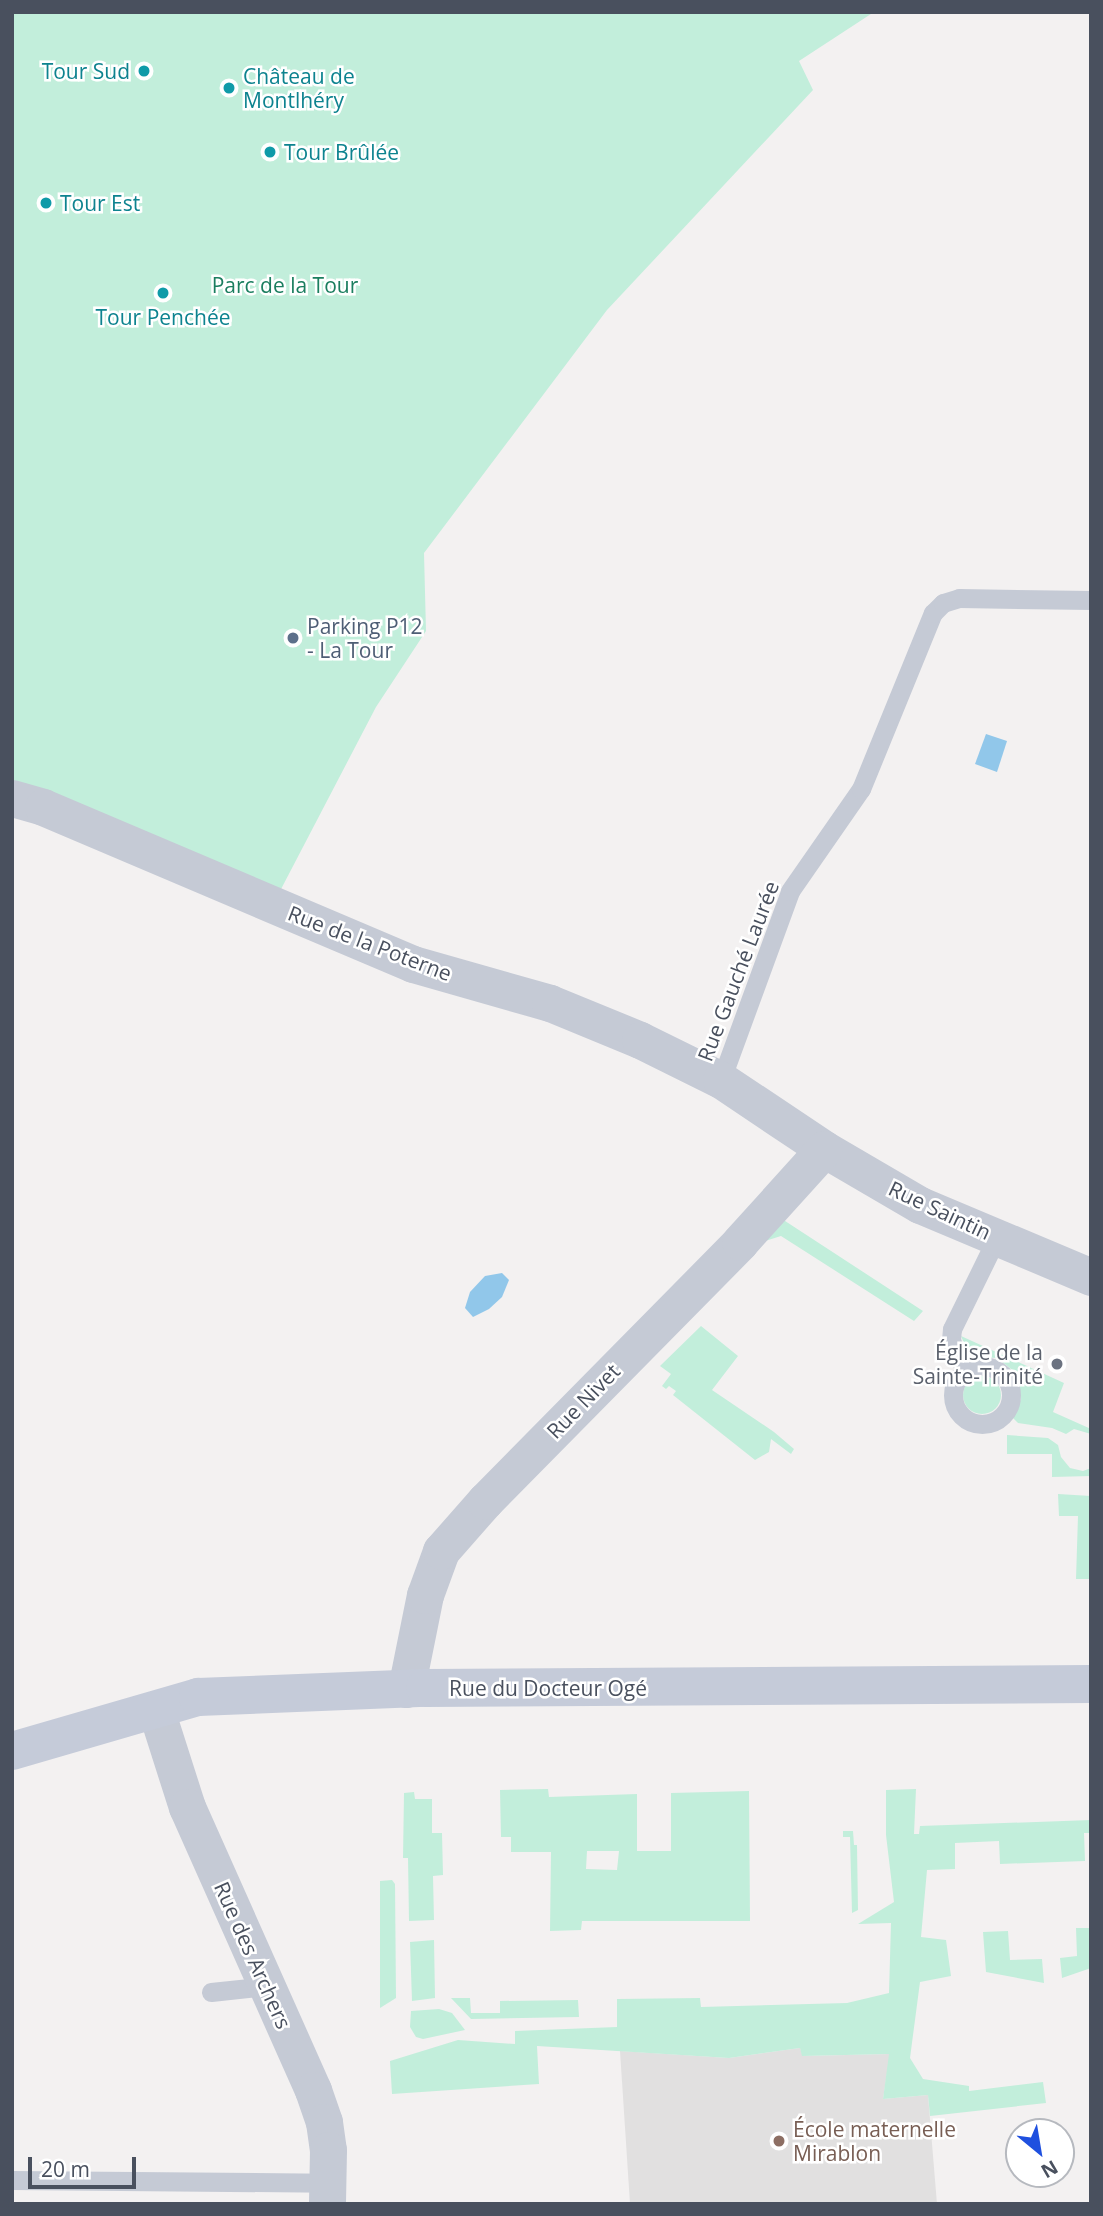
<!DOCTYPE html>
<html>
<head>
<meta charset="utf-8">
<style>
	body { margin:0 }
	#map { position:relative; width:1103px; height:2216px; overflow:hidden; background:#f3f1f1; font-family:"Open Sans",sans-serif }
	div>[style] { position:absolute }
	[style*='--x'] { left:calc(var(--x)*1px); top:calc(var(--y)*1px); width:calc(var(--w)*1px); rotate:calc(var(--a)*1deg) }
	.education>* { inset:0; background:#e1e0e0 }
	.green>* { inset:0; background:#c2eedb }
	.round { border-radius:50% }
	.water>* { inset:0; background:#91c7ea }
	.lane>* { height:19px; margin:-9.5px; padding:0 9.5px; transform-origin:9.5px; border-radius:9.5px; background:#c5cad5 }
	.lane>.ring { margin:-9.5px; padding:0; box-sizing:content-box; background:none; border:19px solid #c5cad5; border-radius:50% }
	.street>* { height:37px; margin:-18.5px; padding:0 18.5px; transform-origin:18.5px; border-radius:18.5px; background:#c5cad5 }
	.secondary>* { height:38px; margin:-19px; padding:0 19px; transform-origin:19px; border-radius:19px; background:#c5cbd9 }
	.dots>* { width:19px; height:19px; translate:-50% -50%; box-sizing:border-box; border:4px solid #fff; border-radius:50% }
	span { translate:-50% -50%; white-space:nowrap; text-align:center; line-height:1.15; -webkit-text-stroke:5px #fff; paint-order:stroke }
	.culture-label { font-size:21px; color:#0d838f }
	.right { translate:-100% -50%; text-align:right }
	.left { translate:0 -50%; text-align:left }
	.park-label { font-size:21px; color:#1b7e5f }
	.service-label { font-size:21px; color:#4e5e75 }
	.street-label { font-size:21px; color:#49505e }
	.worship-label { font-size:21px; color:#5b616d }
	.education-label { font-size:21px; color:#785e54 }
	.frame { position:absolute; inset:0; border:14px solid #49505e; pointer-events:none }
	.north { position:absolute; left:1005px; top:2118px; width:70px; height:70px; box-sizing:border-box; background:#fff; border:2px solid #b6b9bf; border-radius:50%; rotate:150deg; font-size:19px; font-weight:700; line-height:28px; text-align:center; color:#49505e }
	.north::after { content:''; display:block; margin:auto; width:24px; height:32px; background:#1f50df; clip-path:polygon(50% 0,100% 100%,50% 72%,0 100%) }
	.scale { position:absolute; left:28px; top:2157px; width:108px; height:32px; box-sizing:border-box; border:4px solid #49505e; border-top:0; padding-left:9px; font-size:21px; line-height:24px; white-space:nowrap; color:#49505e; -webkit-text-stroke:5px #fff; paint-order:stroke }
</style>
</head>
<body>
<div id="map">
	<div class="education">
		<div style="clip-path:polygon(800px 2048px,803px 2056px,890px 2054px,883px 2099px,928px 2095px,937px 2204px,630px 2204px,620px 2051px,729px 2058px)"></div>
	</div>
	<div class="green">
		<div style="clip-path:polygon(12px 12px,874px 12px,799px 61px,813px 90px,607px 310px,424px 553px,426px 631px,376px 707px,279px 893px,12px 788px)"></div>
		<div style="clip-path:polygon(782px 1219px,923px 1311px,914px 1321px,781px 1236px,759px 1243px)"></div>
		<div style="clip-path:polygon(701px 1326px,738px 1356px,712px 1390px,774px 1432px,794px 1449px,791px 1454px,771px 1439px,769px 1452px,755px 1460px,673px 1395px,676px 1391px,669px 1386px,666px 1389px,662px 1386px,671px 1374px,660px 1366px)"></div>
		<div style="clip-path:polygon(961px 1336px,1064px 1383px,1053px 1412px,1091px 1429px,1091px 1434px,1074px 1429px,1066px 1434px,1052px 1428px,1018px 1423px,1013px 1418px,1021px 1399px,1015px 1372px,997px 1358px,980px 1357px,964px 1343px)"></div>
		<div class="round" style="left:963px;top:1376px;width:38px;height:38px"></div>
		<div style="clip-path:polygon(1007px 1435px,1048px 1438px,1058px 1445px,1061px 1457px,1070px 1468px,1083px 1471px,1091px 1468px,1091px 1476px,1052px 1477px,1052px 1454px,1007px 1454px)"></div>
		<div style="clip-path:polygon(1058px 1494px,1091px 1496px,1091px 1579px,1076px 1579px,1078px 1516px,1059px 1516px)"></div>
		<div style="clip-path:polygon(evenodd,548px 1789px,549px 1797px,637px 1794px,637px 1851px,671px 1851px,671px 1793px,749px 1791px,750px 1921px,582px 1921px,581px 1930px,550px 1931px,551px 1852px,511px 1852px,511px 1837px,501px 1837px,500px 1790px,548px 1789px,587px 1851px,619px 1851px,617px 1870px,586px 1869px,587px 1851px)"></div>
		<div style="clip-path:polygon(916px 1789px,914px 1834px,919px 1834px,920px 1826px,1091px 1820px,1091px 1833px,1084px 1833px,1085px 1861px,1000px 1864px,999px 1841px,955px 1843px,955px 1869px,927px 1870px,921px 1937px,946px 1940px,951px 1976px,920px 1982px,910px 2058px,923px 2079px,969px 2086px,969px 2091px,1043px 2082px,1046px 2103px,930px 2116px,928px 2095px,883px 2099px,889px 2054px,802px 2056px,800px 2048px,729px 2058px,537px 2046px,539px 2084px,392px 2094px,390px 2061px,458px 2040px,515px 2044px,515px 2031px,617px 2027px,617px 1999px,700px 1998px,701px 2007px,847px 2003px,889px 1993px,891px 1923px,858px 1924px,894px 1902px,886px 1835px,886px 1790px)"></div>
		<div style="clip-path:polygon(414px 1792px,415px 1799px,432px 1799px,432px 1833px,442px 1833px,443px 1875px,433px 1876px,434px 1920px,409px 1921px,408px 1858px,403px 1858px,404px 1793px)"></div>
		<div style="clip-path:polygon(843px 1831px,853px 1831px,854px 1845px,857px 1845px,858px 1910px,852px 1913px,850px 1837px,843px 1837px)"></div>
		<div style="clip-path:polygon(392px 1880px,395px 1884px,396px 1998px,380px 2008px,380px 1881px)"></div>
		<div style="clip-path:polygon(1076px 1928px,1091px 1928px,1091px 1968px,1062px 1978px,1060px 1958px,1077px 1956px)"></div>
		<div style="clip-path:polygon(1008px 1931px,1010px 1960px,1042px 1959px,1044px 1983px,986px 1972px,983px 1932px)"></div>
		<div style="clip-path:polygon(434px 1940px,435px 1998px,412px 2001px,410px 1942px)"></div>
		<div style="clip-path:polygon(451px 1998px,470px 1998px,471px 2013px,500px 2013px,500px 2001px,578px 2000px,579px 2017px,471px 2019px)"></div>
		<div style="clip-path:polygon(439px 2009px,452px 2013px,465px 2030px,423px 2039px,416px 2037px,410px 2027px,411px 2011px)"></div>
	</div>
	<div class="water">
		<div style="clip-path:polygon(986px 734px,1007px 741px,997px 772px,975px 764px)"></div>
		<div style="clip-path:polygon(502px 1273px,509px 1280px,502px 1297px,489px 1309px,473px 1317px,465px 1308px,470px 1292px,485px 1276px)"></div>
	</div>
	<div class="lane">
		<div style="--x:721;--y:1080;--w:201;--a:-69.9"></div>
		<div style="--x:790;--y:891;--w:124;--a:-55.2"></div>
		<div style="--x:861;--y:789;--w:190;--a:-67.8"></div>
		<div style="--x:933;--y:613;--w:14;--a:-45"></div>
		<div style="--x:943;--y:603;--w:17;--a:-17"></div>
		<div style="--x:959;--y:598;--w:132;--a:0.9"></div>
		<div class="ring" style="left:953px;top:1366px;width:39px;height:39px"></div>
		<div style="--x:966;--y:1370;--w:21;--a:-121"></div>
		<div style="--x:955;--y:1352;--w:13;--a:-108"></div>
		<div style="--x:951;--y:1340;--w:11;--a:-85"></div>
		<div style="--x:952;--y:1329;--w:102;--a:-63.9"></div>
		<div style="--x:211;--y:1992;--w:56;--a:-6.1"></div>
		<div style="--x:12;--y:2180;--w:315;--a:0.5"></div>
	</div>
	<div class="street">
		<div style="--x:12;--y:798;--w:32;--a:16"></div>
		<div style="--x:43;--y:807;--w:402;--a:23"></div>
		<div style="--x:413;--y:964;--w:142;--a:15.9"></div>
		<div style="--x:550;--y:1003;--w:97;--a:22.3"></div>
		<div style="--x:640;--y:1040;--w:90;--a:26.3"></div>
		<div style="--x:721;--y:1080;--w:124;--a:33.8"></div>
		<div style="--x:824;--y:1149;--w:111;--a:30.3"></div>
		<div style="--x:920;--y:1205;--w:186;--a:22.8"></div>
		<div style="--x:406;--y:1689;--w:96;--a:-78.6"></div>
		<div style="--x:425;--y:1595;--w:47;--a:-70"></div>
		<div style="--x:441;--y:1551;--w:67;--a:-48.7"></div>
		<div style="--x:485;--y:1501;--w:363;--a:-45.4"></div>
		<div style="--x:740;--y:1242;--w:125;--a:-47.9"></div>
		<div style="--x:156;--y:1710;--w:102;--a:72.3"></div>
		<div style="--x:187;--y:1807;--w:310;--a:66"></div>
		<div style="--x:313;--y:2090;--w:34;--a:71"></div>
		<div style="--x:324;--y:2122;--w:28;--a:82"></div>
		<div style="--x:328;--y:2150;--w:54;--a:91.1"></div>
	</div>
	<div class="secondary">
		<div style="--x:12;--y:1751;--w:194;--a:-16.2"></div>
		<div style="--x:198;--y:1697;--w:227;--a:-2.3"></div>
		<div style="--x:425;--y:1688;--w:666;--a:-0.34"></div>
	</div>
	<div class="dots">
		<div style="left:144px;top:71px;background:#0f9aa8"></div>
		<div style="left:229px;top:88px;background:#0f9aa8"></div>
		<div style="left:270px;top:152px;background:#0f9aa8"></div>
		<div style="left:46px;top:203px;background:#0f9aa8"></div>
		<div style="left:163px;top:293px;background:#0f9aa8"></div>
		<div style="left:293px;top:638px;background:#5c6f8a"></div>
		<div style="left:1057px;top:1364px;background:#6b7280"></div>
		<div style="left:779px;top:2141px;background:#8d6e63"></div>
	</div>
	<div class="culture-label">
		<span class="right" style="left:130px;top:71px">Tour Sud</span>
		<span class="left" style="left:243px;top:88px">Château de<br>Montlhéry</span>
		<span class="left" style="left:284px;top:152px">Tour Brûlée</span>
		<span class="left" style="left:60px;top:203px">Tour Est</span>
		<span style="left:163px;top:317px">Tour Penchée</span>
	</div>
	<div class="park-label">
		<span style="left:285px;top:285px">Parc de la Tour</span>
	</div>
	<div class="service-label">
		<span class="left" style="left:307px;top:638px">Parking P12<br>- La Tour</span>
	</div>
	<div class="street-label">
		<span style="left:370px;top:943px;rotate:21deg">Rue de la Poterne</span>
		<span style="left:738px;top:971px;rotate:-69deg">Rue Gauché Laurée</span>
		<span style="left:940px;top:1210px;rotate:25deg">Rue Saintin</span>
		<span style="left:583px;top:1401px;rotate:-46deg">Rue Nivet</span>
		<span style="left:548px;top:1688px">Rue du Docteur Ogé</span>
		<span style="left:253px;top:1955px;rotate:66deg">Rue des Archers</span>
	</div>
	<div class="worship-label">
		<span class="right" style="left:1043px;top:1364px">Église de la<br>Sainte-Trinité</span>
	</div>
	<div class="education-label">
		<span class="left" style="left:793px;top:2141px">École maternelle<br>Mirablon</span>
	</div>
	<div class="frame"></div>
	<div class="north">N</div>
	<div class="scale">20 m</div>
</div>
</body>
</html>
